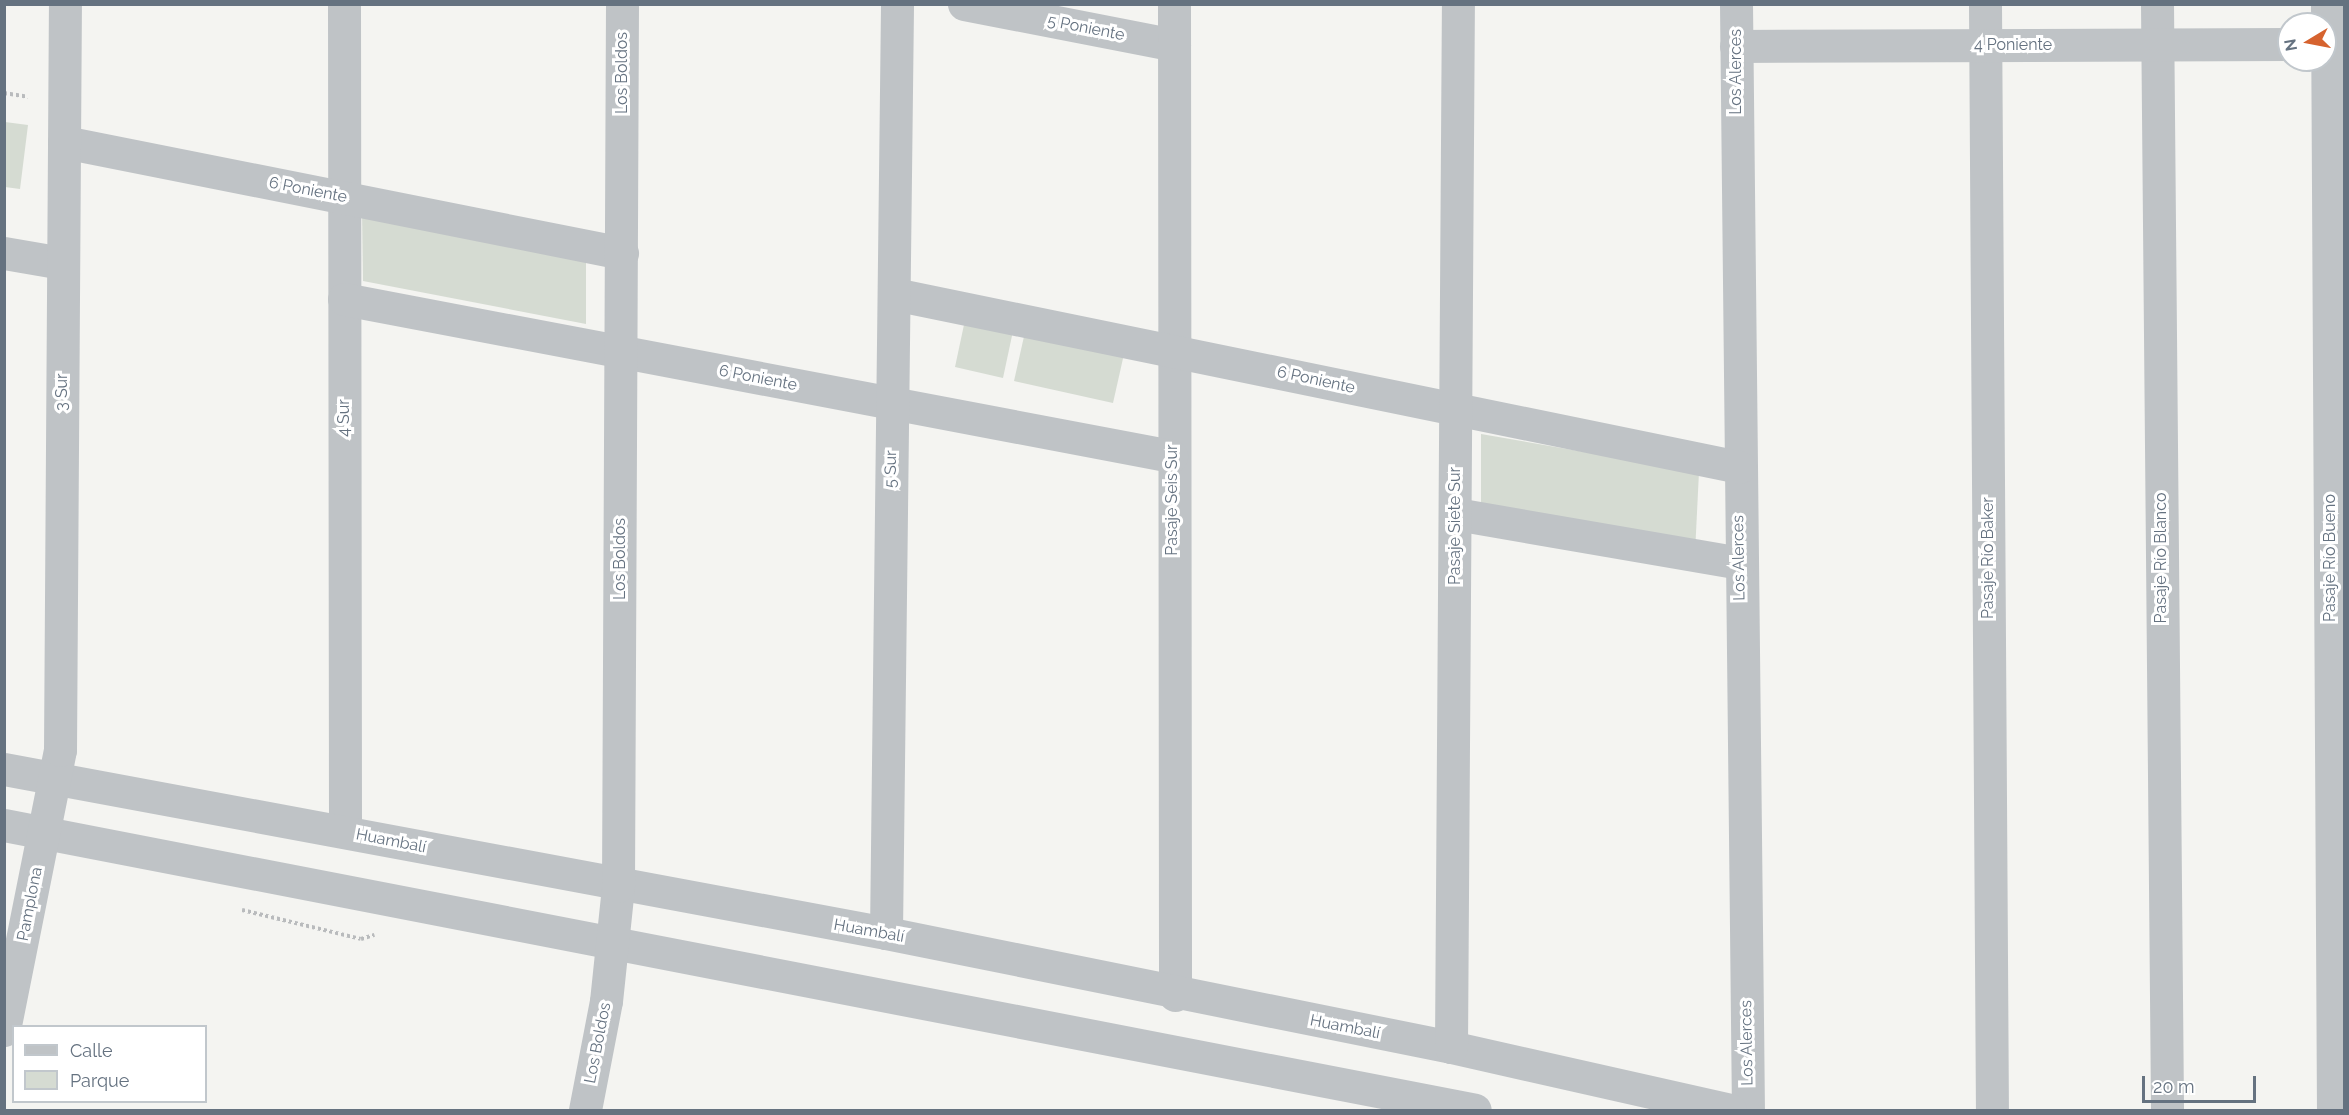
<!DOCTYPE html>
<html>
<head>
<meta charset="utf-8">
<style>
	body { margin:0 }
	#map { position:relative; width:2349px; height:1115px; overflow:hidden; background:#f4f4f1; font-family:Raleway,sans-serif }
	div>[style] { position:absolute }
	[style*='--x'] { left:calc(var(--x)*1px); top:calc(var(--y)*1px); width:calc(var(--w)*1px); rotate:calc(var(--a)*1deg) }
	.green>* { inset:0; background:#d5dbd2 }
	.path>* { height:4px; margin-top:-2px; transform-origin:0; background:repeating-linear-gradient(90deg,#b9bbbd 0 3px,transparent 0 6px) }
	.minor>* { height:33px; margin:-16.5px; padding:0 16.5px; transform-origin:16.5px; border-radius:16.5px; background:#bfc3c6 }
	span { translate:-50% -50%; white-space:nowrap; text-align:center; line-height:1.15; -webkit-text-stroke:6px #fff; paint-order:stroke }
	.street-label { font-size:16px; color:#657280 }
	.frame { position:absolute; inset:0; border:6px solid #657280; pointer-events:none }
	.legend { position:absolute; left:12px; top:1025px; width:195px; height:78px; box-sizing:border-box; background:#fff; border:2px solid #c1c7cc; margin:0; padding:8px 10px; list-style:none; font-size:18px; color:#657280 }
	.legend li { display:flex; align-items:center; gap:12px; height:30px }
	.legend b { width:30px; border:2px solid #c1c7cc }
	.north { position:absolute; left:2277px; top:12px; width:60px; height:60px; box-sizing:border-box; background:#fff; border:2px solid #c1c7cc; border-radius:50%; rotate:260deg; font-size:16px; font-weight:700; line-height:24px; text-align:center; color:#657280 }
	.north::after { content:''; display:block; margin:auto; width:21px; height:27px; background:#d6632f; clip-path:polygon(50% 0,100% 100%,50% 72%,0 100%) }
	.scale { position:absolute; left:2142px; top:1076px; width:114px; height:27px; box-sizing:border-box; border:3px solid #657280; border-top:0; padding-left:8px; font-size:18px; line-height:21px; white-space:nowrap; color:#657280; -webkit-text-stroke:4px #fff; paint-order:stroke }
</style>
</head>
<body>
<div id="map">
	<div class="green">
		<div style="clip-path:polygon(5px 122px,28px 125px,20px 189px,5px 187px)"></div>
		<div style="clip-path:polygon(362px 210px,586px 258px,586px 324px,363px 281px)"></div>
		<div style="clip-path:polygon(965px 320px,1013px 331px,1003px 378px,955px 367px)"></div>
		<div style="clip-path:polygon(1025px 332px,1124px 354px,1113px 403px,1014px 381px)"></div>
		<div style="clip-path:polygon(1481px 434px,1699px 472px,1695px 553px,1481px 513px)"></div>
	</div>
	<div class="path">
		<div style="--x:4;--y:93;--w:24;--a:9"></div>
		<div style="--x:242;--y:910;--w:122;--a:13.7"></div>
		<div style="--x:361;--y:939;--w:14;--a:-17"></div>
	</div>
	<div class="minor">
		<div style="--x:344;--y:4;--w:827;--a:89.93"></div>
		<div style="--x:964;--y:4;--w:214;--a:11"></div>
		<div style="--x:1174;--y:4;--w:991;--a:89.94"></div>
		<div style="--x:1736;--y:4;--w:1106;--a:89.38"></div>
		<div style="--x:1985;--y:4;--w:1106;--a:89.64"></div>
		<div style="--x:2157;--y:4;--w:1106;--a:89.48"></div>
		<div style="--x:2327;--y:4;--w:1106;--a:89.69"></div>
		<div style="--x:1736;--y:46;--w:553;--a:-0.21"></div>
		<div style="--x:64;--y:142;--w:569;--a:11.25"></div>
		<div style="--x:4;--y:253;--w:59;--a:9.8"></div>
		<div style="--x:894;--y:294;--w:863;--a:11.57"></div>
		<div style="--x:344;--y:299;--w:842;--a:10.75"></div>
		<div style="--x:1456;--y:514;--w:287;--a:9.8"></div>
		<div style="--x:4;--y:769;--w:897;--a:10.53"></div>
		<div style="--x:886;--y:933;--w:576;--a:11.41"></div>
		<div style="--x:1451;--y:1047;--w:286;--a:12.7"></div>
		<div style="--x:4;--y:825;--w:1498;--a:10.96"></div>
		<div style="--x:886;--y:933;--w:929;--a:-89.32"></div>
		<div style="--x:4;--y:1030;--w:286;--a:-78.7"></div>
		<div style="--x:60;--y:750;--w:746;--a:-89.62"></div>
		<div style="--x:1451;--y:1047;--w:1043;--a:-89.62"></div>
		<div style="--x:585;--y:1110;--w:111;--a:-79.1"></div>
		<div style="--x:606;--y:1001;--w:116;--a:-84"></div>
		<div style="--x:618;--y:886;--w:882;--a:-89.74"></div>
	</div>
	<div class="street-label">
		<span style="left:1086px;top:28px;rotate:11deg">5 Poniente</span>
		<span style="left:2013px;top:45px">4 Poniente</span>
		<span style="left:1736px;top:72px;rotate:-90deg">Los Alerces</span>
		<span style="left:622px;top:73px;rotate:-90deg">Los Boldos</span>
		<span style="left:308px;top:190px;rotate:11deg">6 Poniente</span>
		<span style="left:758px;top:378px;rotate:11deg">6 Poniente</span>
		<span style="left:1316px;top:380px;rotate:12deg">6 Poniente</span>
		<span style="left:62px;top:392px;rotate:-90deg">3 Sur</span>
		<span style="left:344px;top:418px;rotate:-90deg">4 Sur</span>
		<span style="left:891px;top:469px;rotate:-89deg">5 Sur</span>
		<span style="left:1172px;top:500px;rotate:-90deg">Pasaje Seis Sur</span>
		<span style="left:1455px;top:526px;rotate:-90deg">Pasaje Siete Sur</span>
		<span style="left:1739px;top:558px;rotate:-91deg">Los Alerces</span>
		<span style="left:1988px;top:558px;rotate:-90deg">Pasaje Río Baker</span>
		<span style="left:2161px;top:558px;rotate:-90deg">Pasaje Río Blanco</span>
		<span style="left:2330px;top:558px;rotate:-90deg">Pasaje Río Bueno</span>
		<span style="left:620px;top:559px;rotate:-90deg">Los Boldos</span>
		<span style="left:391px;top:841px;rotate:11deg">Huambalí</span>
		<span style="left:30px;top:904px;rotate:-79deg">Pamplona</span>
		<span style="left:869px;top:931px;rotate:10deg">Huambalí</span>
		<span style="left:1345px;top:1027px;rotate:11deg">Huambalí</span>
		<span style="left:598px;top:1043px;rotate:-79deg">Los Boldos</span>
		<span style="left:1747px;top:1043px;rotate:-91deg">Los Alerces</span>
	</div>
	<div class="frame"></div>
	<ul class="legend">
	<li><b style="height:8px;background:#bfc3c6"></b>Calle</li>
	<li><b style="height:16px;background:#d5dbd2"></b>Parque</li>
	</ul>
	<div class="north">N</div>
	<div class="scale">20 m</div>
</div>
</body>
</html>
